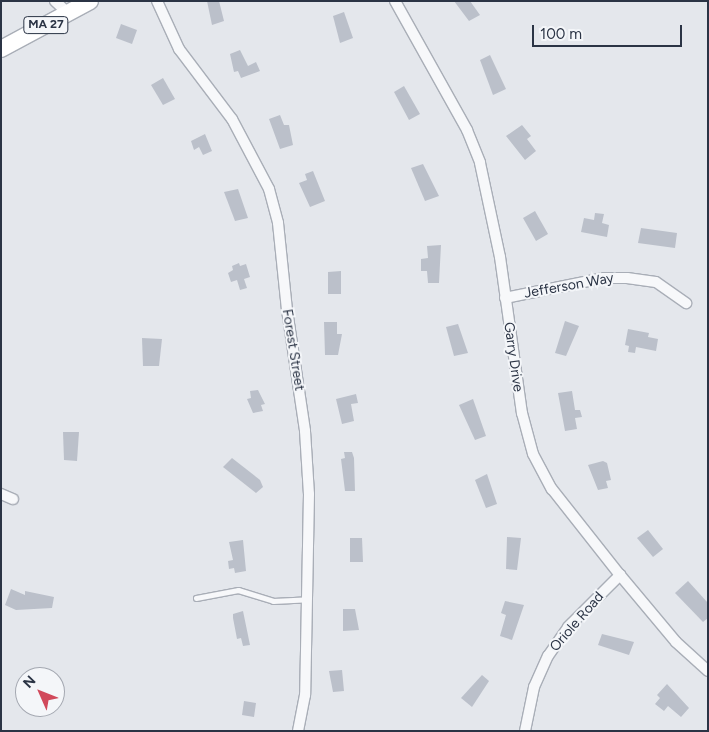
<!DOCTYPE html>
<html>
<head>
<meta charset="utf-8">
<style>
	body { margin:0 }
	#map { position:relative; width:709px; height:732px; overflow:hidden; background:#e4e7ec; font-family:Figtree,sans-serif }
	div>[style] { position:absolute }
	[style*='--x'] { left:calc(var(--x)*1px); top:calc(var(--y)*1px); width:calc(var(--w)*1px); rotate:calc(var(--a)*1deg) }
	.building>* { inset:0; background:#bbc0ca }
	.roads { filter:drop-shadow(1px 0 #a9aeb7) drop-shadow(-1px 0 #a9aeb7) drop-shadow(0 1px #a9aeb7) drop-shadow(0 -1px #a9aeb7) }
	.lane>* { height:5px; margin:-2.5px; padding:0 2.5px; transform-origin:2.5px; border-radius:2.5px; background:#f7f8fa }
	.street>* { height:10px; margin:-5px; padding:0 5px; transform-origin:5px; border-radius:5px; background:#f7f8fa }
	.primary>* { height:16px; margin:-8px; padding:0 8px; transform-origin:8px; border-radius:8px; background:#fff }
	span { translate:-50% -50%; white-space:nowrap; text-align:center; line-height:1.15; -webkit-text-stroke:4px #f4f6f9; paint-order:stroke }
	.shield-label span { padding:1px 4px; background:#f4f6f9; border:1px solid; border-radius:4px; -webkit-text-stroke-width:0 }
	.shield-label { font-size:12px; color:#2b3445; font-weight:700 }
	.street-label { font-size:14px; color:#2b3445 }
	.frame { position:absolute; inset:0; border:2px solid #2b3445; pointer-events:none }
	.north { position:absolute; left:15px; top:667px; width:50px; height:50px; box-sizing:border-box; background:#f4f6f9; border:1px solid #a4a8b1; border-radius:50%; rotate:314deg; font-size:14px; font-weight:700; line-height:20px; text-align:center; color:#2b3445 }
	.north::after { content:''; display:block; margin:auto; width:18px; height:22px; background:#d1495b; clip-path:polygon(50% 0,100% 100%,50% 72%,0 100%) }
	.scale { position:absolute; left:532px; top:25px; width:150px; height:22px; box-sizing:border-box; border:2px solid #2b3445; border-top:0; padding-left:6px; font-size:15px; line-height:18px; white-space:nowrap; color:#2b3445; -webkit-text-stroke:4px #f4f6f9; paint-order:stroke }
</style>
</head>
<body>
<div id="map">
	<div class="building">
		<div style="clip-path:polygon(207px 1px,219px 1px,224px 21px,212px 25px)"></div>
		<div style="clip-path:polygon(454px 1px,470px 1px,480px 15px,469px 21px)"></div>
		<div style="clip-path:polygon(344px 12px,353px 38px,340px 43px,333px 16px)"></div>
		<div style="clip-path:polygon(121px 24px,137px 30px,132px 44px,116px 38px)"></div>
		<div style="clip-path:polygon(240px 50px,248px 66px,256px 62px,260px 71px,241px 78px,238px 71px,234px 72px,230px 54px)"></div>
		<div style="clip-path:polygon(490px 55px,506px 89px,493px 95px,480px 60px)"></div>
		<div style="clip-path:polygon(163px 78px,175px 99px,163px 105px,151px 85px)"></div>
		<div style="clip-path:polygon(404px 86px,420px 114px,409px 120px,394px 92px)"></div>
		<div style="clip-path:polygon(280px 115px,284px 125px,289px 125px,293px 145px,280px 149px,269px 119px)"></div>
		<div style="clip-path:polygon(522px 125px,531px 136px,527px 139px,536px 151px,525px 160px,506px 136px)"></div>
		<div style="clip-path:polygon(205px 134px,212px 151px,203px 155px,199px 147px,194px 150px,191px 141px)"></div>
		<div style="clip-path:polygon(423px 164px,439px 196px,425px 201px,411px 168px)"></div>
		<div style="clip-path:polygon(313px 171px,325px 201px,310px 207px,299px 183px,307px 180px,305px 174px)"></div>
		<div style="clip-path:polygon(238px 189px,248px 218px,235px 221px,224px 192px)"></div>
		<div style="clip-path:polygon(535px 211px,548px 234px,536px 241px,523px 218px)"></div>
		<div style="clip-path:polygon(595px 213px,604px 214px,602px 223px,609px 225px,607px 237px,581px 232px,584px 218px,594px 220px)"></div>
		<div style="clip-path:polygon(641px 228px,677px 233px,675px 248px,638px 243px)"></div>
		<div style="clip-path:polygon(441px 245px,439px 283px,428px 283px,427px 271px,421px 271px,421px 259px,428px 258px,427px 246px)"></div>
		<div style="clip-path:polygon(239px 263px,240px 266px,246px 264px,250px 277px,244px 279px,247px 288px,240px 290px,237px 280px,231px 282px,228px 273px,233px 270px,232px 266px)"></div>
		<div style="clip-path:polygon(341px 271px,341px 294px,328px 294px,328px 272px)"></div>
		<div style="clip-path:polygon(565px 321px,579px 326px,566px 356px,555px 353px)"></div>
		<div style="clip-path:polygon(324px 322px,337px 322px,337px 334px,342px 334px,338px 355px,325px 355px)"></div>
		<div style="clip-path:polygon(458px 324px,468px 353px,454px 356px,446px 327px)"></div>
		<div style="clip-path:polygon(628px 329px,649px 333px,648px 337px,658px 339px,656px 351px,636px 347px,635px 353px,628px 352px,629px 346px,625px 345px)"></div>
		<div style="clip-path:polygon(142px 338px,162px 339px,159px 366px,143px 366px)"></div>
		<div style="clip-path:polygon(258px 390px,265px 404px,261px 405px,263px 411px,253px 413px,247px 399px,251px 398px,250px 391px)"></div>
		<div style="clip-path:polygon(572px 391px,575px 410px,580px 410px,582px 417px,575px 418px,577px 429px,565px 431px,558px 393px)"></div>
		<div style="clip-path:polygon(356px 394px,358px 403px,351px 404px,354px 421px,342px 424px,336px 399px)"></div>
		<div style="clip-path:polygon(473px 399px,486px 436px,475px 440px,459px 405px)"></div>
		<div style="clip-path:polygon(63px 432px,79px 432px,77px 461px,64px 460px)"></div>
		<div style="clip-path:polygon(344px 452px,352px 452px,354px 458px,355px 491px,345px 491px,341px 459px,345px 458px)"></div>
		<div style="clip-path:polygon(232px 458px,260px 480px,263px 487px,256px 493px,223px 467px)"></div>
		<div style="clip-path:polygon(603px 461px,607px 463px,611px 480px,606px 481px,608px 488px,598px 490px,588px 465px)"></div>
		<div style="clip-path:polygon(487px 474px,497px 504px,486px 508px,475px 480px)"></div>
		<div style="clip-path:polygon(648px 530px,663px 549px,653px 557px,637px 538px)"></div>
		<div style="clip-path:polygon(507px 537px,521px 538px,517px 570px,506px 569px)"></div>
		<div style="clip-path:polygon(350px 538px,362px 538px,363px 562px,350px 562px)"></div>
		<div style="clip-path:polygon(243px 540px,246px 571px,235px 573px,234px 568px,229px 569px,228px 561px,233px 560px,229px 542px)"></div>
		<div style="clip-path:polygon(688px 581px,708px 603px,708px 618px,703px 622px,675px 593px)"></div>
		<div style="clip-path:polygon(11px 589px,25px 595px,25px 591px,54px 597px,52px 608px,16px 610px,5px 605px)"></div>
		<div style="clip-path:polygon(505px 601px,524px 605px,512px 640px,500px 636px,506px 615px,501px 613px)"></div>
		<div style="clip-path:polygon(343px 609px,355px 609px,359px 630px,343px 631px)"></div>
		<div style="clip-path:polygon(243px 611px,250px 645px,243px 646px,241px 638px,237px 639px,233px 618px,233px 614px)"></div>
		<div style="clip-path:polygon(602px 634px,634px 642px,629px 655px,598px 645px)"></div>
		<div style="clip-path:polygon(342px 670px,344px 691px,333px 692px,329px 671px)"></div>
		<div style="clip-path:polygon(482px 675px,489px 681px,472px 707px,461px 698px)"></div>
		<div style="clip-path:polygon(667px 684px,689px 708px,681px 717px,668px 706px,664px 711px,655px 704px,660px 698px,657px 695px)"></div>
		<div style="clip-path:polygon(244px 701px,256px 703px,254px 717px,242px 715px)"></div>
	</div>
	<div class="roads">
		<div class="lane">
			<div style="--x:196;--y:598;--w:43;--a:-10.8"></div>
			<div style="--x:238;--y:590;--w:37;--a:17"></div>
			<div style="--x:273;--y:601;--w:35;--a:-3"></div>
		</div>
		<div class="street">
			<div style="--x:55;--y:1;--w:18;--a:43"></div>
			<div style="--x:157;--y:1;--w:53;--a:65.4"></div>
			<div style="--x:179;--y:49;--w:88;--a:52.9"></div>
			<div style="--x:232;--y:119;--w:79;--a:62.1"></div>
			<div style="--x:269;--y:189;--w:35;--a:75"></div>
			<div style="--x:278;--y:223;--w:87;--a:84.1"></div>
			<div style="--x:287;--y:310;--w:122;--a:81.5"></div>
			<div style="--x:305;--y:431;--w:63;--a:86.4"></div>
			<div style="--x:309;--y:494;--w:201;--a:91.1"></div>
			<div style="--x:305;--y:695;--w:37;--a:101"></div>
			<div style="--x:395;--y:1;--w:148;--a:60.8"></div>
			<div style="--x:467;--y:130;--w:35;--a:68"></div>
			<div style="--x:480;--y:163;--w:96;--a:78"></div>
			<div style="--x:500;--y:257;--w:158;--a:82"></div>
			<div style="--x:522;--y:413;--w:42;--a:75"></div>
			<div style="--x:533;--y:454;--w:40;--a:62"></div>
			<div style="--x:552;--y:489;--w:110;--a:51.7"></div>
			<div style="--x:620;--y:575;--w:87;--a:50.1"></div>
			<div style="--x:676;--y:642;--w:43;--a:42.2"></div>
			<div style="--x:505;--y:298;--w:100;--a:-11.5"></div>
			<div style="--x:603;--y:278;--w:24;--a:0"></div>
			<div style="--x:627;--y:278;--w:29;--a:8"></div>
			<div style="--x:656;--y:282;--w:37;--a:35"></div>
			<div style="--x:1;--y:494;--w:13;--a:23"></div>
			<div style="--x:525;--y:731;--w:45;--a:-78.4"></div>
			<div style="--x:534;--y:687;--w:34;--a:-66"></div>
			<div style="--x:548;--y:656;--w:35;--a:-55"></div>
			<div style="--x:568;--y:627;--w:74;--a:-45"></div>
		</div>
		<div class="primary">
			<div style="--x:1;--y:49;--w:101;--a:-28.3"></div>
		</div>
	</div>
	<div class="shield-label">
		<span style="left:46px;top:25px">MA 27</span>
	</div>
	<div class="street-label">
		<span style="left:569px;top:286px;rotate:-10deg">Jefferson Way</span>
		<span style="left:293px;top:350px;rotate:81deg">Forest Street</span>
		<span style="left:513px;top:357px;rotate:82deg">Garry Drive</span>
		<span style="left:577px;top:622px;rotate:-49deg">Oriole Road</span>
	</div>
	<div class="frame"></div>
	<div class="north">N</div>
	<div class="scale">100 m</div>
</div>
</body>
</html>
